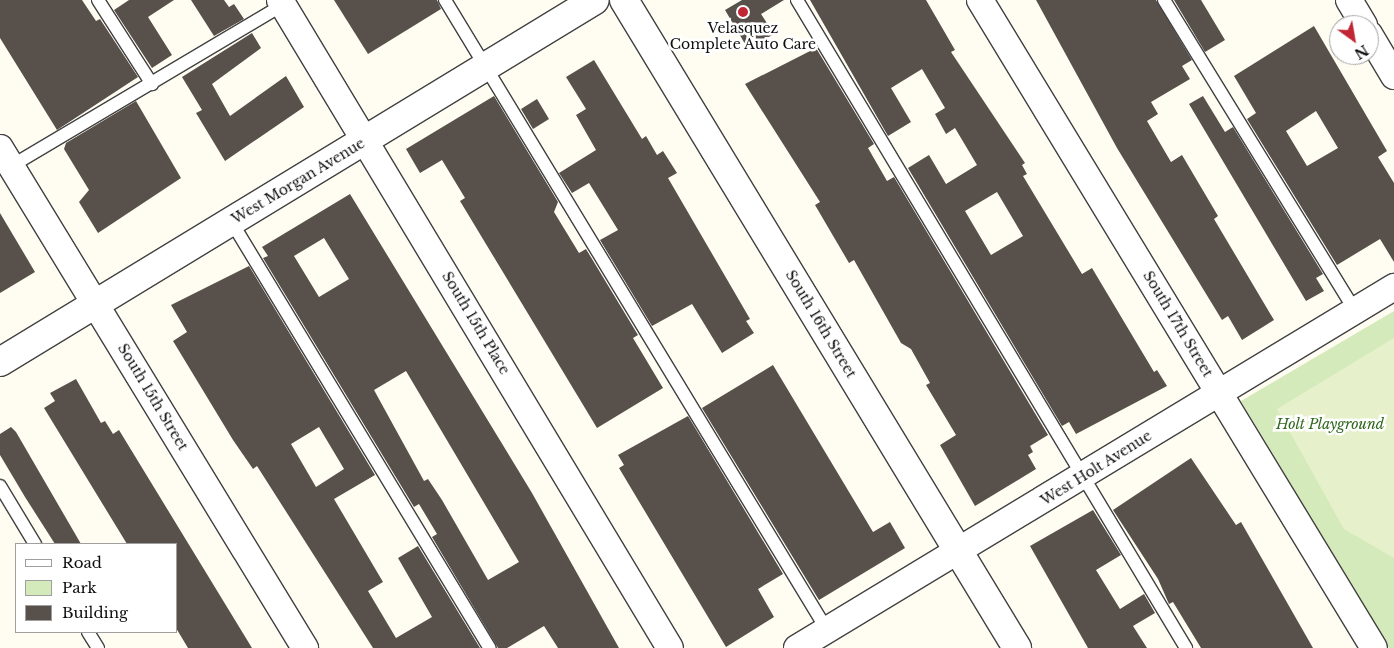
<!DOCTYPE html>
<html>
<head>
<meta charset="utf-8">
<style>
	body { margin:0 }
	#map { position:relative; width:1394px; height:648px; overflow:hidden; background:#fffcf1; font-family:"Libre Baskerville",serif }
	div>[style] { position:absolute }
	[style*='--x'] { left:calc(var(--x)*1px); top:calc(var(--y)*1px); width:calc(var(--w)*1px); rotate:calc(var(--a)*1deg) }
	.green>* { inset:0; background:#d5eaba }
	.pitch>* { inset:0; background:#e6f1cc }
	.building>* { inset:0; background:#58504b }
	.roads { filter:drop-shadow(1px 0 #424242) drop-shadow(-1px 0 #424242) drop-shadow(0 1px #424242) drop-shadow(0 -1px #424242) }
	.service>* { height:12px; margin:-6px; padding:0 6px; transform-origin:6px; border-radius:6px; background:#fff }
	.minor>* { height:26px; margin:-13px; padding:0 13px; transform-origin:13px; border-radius:13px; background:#fff }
	.tertiary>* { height:28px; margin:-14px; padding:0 14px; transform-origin:14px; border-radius:14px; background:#fff }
	.dots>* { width:14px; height:14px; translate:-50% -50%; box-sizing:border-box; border:2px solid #fff; border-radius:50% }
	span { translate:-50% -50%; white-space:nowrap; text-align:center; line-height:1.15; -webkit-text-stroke:5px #fff; paint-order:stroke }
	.poi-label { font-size:14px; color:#0f0f0f }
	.street-label { font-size:14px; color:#0f0f0f }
	.park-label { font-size:14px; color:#30681e; font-style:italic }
	.legend { position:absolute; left:15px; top:543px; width:162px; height:90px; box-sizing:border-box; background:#fff; border:1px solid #9f9f9f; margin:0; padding:6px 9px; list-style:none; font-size:15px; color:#0f0f0f }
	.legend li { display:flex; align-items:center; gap:10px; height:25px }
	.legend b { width:25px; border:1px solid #9f9f9f }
	.north { position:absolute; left:1329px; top:15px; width:50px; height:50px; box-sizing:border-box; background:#fff; border:1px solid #9f9f9f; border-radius:50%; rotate:148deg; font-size:14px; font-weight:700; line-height:20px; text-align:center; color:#0f0f0f }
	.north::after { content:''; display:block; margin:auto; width:18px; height:22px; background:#c02633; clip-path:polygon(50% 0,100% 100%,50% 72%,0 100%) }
</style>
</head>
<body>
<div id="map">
	<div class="green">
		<div style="clip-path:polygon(1394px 311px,1394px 648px,1389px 648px,1241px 401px)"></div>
	</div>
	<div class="pitch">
		<div style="clip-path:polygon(1394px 338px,1394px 558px,1344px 529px,1277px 409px)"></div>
	</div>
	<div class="building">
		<div style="clip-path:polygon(0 0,82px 0,96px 21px,100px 19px,138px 77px,57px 130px,0 38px)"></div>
		<div style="clip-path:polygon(129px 0,174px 0,148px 17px,172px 55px,152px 68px,114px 10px)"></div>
		<div style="clip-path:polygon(191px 0,224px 0,229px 7px,234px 4px,244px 19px,214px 36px)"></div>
		<div style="clip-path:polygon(334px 0,437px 0,441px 9px,368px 54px)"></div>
		<div style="clip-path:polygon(742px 0,784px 0,761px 14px,774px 34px,748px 49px,725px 10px)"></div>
		<div style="clip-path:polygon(evenodd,810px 0,926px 0,955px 50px,951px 52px,1025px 163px,1022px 165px,1027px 174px,1023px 176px,1082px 274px,1092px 268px,1154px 372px,1157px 370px,1167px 386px,1076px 434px,1069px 422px,1062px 426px,908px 168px,929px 155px,946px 184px,977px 165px,955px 128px,946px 134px,935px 114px,945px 108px,922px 69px,891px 88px,911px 122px,888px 136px,810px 0,997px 192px,1023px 236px,991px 255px,965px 211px,997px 192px)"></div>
		<div style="clip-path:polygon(1036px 0,1156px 0,1192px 60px,1182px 66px,1190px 79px,1151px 102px,1158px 114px,1147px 121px,1171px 162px,1182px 155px,1218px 216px,1214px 219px,1274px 320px,1242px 340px,1228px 316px,1222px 320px,1117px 148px)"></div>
		<div style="clip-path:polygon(1174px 0,1201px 0,1225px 40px,1205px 52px)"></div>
		<div style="clip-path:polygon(evenodd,1314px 26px,1387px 151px,1378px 157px,1394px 183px,1394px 262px,1380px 239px,1337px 265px,1247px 119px,1256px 113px,1234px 76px,1314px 26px,1316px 111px,1338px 148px,1307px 166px,1286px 131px,1316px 111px)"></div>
		<div style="clip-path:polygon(252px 33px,261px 48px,212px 84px,230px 116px,286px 76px,304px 107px,225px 161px,196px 113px,202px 110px,182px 77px)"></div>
		<div style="clip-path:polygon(816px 48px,874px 144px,868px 148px,887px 181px,894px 177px,1048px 435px,1030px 446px,1033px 452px,1028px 455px,1036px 469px,975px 506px,940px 445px,956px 435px,926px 385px,930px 383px,911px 349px,901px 343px,854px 260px,849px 263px,815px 205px,820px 202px,745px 84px)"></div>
		<div style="clip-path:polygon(594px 60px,642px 139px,646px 136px,657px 155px,663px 151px,677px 173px,668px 178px,750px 319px,746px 321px,754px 333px,722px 353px,692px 304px,652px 326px,600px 240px,618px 230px,589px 183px,572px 193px,559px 173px,596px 150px,576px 115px,586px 109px,566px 77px)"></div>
		<div style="clip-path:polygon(494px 96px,558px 202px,554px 212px,579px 253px,586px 249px,638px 335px,633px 338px,663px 388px,597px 428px,460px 201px,465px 198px,442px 160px,420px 173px,406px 149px)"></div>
		<div style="clip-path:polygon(1203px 96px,1225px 132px,1233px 127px,1323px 274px,1316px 278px,1324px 291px,1306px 301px,1189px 104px)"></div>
		<div style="clip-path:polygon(537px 99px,549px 119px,533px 129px,521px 109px)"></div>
		<div style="clip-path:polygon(136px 101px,181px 178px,98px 233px,79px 202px,89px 190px,64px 149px,66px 143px)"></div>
		<div style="clip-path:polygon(evenodd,350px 194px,532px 493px,619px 648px,558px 648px,544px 626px,507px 648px,498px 648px,432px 537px,437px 534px,419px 504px,414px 507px,263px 258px,268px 256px,262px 247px,350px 194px,324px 238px,349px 279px,319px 297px,294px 256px,324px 238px,350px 194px,406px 371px,519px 562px,488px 580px,442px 500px,428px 479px,424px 481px,374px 390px,406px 371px)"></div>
		<div style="clip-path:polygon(0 213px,35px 272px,0 293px)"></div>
		<div style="clip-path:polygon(evenodd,249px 266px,375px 475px,334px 499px,383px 582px,368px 591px,396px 638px,432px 617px,398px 558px,418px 546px,480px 648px,373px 648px,257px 466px,253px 469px,233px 440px,173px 341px,187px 332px,171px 305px,249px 266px,319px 427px,344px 469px,316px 487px,291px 444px,319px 427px)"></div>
		<div style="clip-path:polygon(773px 365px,873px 532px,890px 522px,905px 548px,819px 600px,702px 408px)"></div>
		<div style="clip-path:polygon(76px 379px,101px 423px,105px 421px,113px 434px,119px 430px,252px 648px,188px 648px,176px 628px,176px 544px,127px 544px,44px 408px,55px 401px,50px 393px)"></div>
		<div style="clip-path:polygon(688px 416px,783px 574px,758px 589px,774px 617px,726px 647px,619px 468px,624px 465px,618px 455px)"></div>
		<div style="clip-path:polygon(11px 427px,16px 432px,81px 544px,55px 544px,25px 497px,0 455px,0 434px)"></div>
		<div style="clip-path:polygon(1191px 458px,1236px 525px,1241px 522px,1313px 648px,1201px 648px,1173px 602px,1169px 604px,1158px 579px,1113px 510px)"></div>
		<div style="clip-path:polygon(1093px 510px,1121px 555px,1096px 570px,1120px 609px,1144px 594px,1155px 613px,1133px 626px,1147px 648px,1088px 648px,1030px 546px)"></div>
	</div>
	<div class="roads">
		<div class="service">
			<div style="--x:98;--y:0;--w:100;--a:57.3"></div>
			<div style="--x:445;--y:0;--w:737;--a:58.77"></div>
			<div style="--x:797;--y:0;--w:756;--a:59.02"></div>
			<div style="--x:1164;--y:0;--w:364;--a:58.4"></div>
			<div style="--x:8;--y:168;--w:320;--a:-30.7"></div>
			<div style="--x:231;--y:221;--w:499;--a:58.8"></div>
			<div style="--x:0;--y:486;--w:68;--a:58.9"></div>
			<div style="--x:88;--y:632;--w:19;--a:58"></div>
		</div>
		<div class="minor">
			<div style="--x:280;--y:0;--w:756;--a:58.96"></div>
			<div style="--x:980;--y:0;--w:758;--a:58.7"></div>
			<div style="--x:1349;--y:0;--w:29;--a:59"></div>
			<div style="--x:1369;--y:34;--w:49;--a:59.2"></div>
			<div style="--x:0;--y:148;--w:586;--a:58.62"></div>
			<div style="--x:797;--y:648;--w:698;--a:-31.16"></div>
		</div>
		<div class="tertiary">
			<div style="--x:624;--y:0;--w:758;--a:58.76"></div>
			<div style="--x:0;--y:362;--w:696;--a:-31.32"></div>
		</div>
	</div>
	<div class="dots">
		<div style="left:743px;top:12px;background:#c02633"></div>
	</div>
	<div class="poi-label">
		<span style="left:743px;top:36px">Velasquez<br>Complete Auto Care</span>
	</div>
	<div class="street-label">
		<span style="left:298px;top:181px;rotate:-31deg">West Morgan Avenue</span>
		<span style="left:476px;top:323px;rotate:59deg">South 15th Place</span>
		<span style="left:821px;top:324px;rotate:59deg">South 16th Street</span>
		<span style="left:1178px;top:324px;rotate:59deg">South 17th Street</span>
		<span style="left:153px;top:397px;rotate:59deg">South 15th Street</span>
		<span style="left:1096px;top:468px;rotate:-32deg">West Holt Avenue</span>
	</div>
	<div class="park-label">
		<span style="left:1330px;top:424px">Holt Playground</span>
	</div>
	<ul class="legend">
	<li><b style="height:6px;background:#fff"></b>Road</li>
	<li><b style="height:14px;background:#d5eaba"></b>Park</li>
	<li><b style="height:14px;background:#58504b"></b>Building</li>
	</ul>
	<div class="north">N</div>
</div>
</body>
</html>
